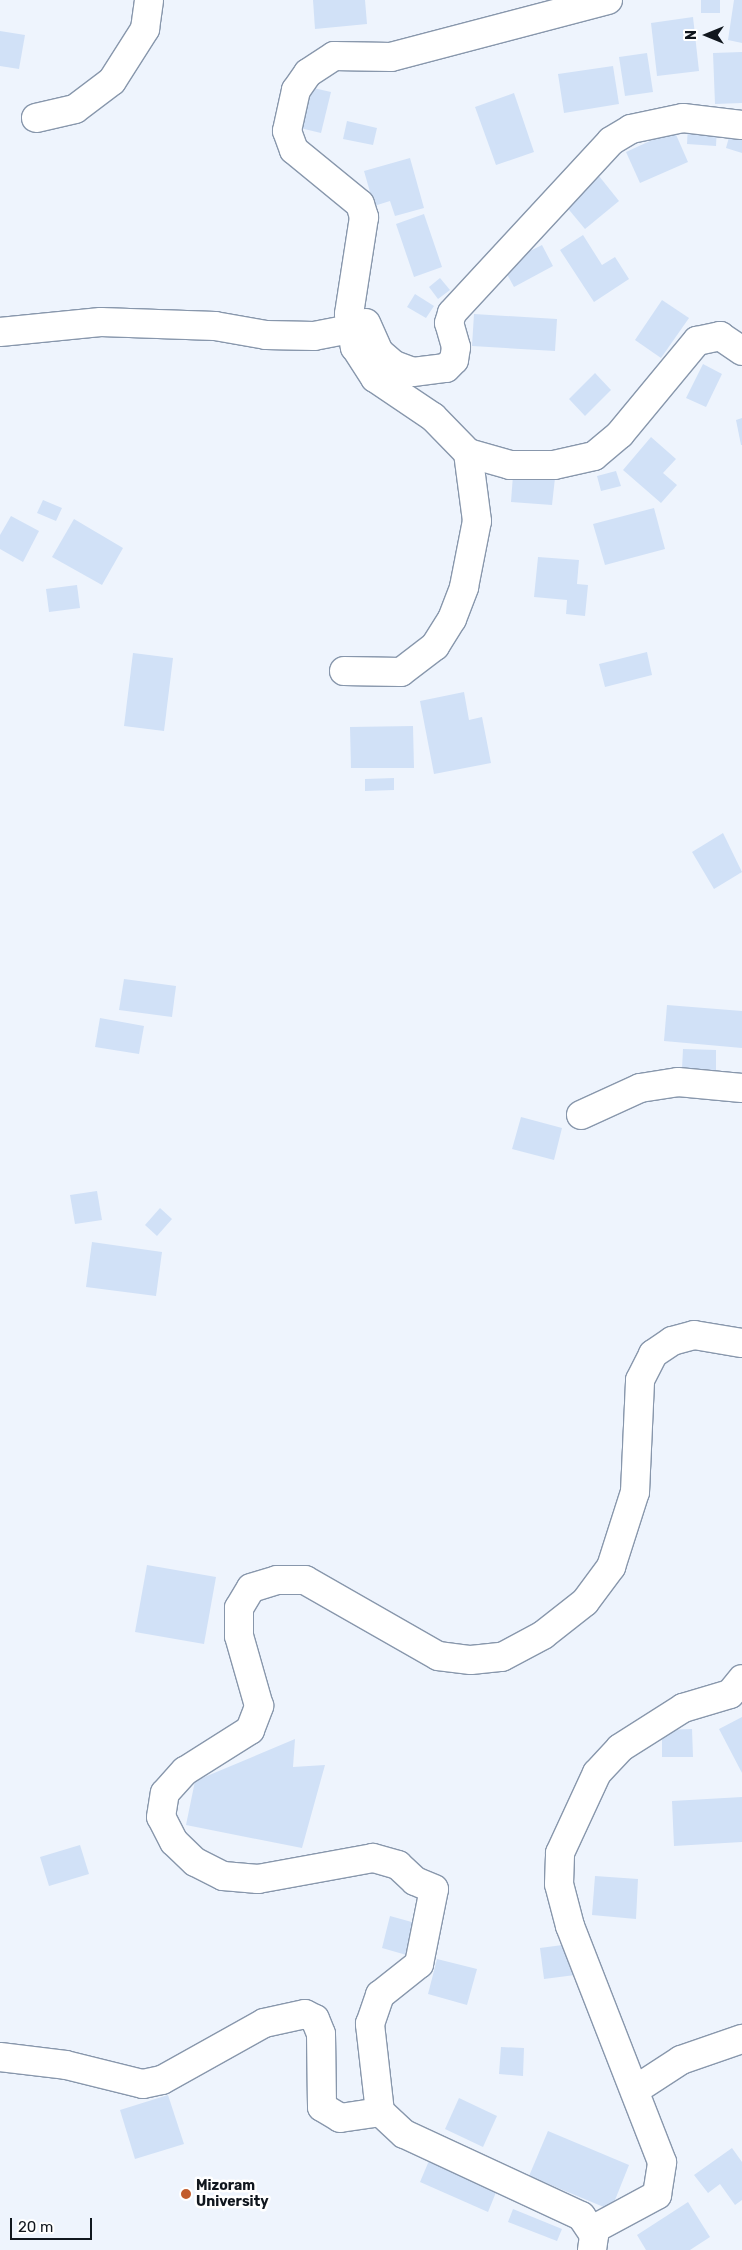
<!DOCTYPE html>
<html>
<head>
<meta charset="utf-8">
<style>
	body { margin:0 }
	#map { position:relative; width:742px; height:2250px; overflow:hidden; background:#eef4fd; font-family:Rubik,sans-serif }
	div>[style] { position:absolute }
	[style*='--x'] { left:calc(var(--x)*1px); top:calc(var(--y)*1px); width:calc(var(--w)*1px); rotate:calc(var(--a)*1deg) }
	.building>* { inset:0; background:#d1e1f7 }
	.roads { filter:drop-shadow(1px 0 #8897ac) drop-shadow(-1px 0 #8897ac) drop-shadow(0 1px #8897ac) drop-shadow(0 -1px #8897ac) }
	.minor>* { height:28px; margin:-14px; padding:0 14px; transform-origin:14px; border-radius:14px; background:#fff }
	.dots>* { width:14px; height:14px; translate:-50% -50%; box-sizing:border-box; border:2px solid #fff; border-radius:50% }
	span { translate:-50% -50%; white-space:nowrap; text-align:center; line-height:1.15; -webkit-text-stroke:5px #fff; paint-order:stroke }
	.poi-label { font-size:14px; color:#11171e; font-weight:700 }
	.left { translate:0 -50%; text-align:left }
	.north { position:absolute; left:682px; top:10px; width:50px; height:50px; -webkit-text-stroke:4px #fff; paint-order:stroke; rotate:270deg; font-size:14px; font-weight:700; line-height:20px; text-align:center; color:#11171e }
	.north::after { content:''; display:block; margin:auto; width:18px; height:22px; background:#11171e; clip-path:polygon(50% 0,100% 100%,50% 72%,0 100%) }
	.scale { position:absolute; left:10px; top:2218px; width:82px; height:22px; box-sizing:border-box; border:2px solid #11171e; border-top:0; padding-left:6px; font-size:15px; line-height:18px; white-space:nowrap; color:#11171e; -webkit-text-stroke:4px #fff; paint-order:stroke }
</style>
</head>
<body>
<div id="map">
	<div class="building">
		<div style="clip-path:polygon(313px 0,365px 0,367px 24px,315px 29px)"></div>
		<div style="clip-path:polygon(701px 0,720px 0,720px 13px,701px 13px)"></div>
		<div style="clip-path:polygon(734px 0,742px 0,742px 43px,728px 40px)"></div>
		<div style="clip-path:polygon(693px 17px,699px 71px,657px 76px,651px 23px)"></div>
		<div style="clip-path:polygon(0 31px,25px 35px,19px 69px,0 66px)"></div>
		<div style="clip-path:polygon(742px 52px,742px 103px,715px 104px,713px 53px)"></div>
		<div style="clip-path:polygon(647px 53px,653px 92px,625px 96px,619px 57px)"></div>
		<div style="clip-path:polygon(613px 66px,619px 104px,564px 113px,558px 74px)"></div>
		<div style="clip-path:polygon(309px 87px,331px 92px,321px 133px,300px 128px)"></div>
		<div style="clip-path:polygon(514px 93px,534px 152px,496px 165px,475px 107px)"></div>
		<div style="clip-path:polygon(347px 121px,377px 128px,373px 145px,343px 139px)"></div>
		<div style="clip-path:polygon(688px 126px,717px 127px,716px 146px,687px 144px)"></div>
		<div style="clip-path:polygon(674px 130px,688px 162px,640px 183px,626px 152px)"></div>
		<div style="clip-path:polygon(731px 130px,742px 133px,742px 153px,726px 148px)"></div>
		<div style="clip-path:polygon(410px 158px,424px 208px,395px 216px,390px 201px,374px 206px,364px 171px)"></div>
		<div style="clip-path:polygon(599px 176px,619px 201px,585px 229px,565px 205px)"></div>
		<div style="clip-path:polygon(424px 214px,442px 267px,414px 277px,396px 224px)"></div>
		<div style="clip-path:polygon(583px 235px,602px 265px,615px 257px,629px 279px,594px 302px,560px 250px)"></div>
		<div style="clip-path:polygon(542px 245px,553px 266px,514px 287px,502px 265px)"></div>
		<div style="clip-path:polygon(440px 278px,450px 290px,438px 299px,429px 287px)"></div>
		<div style="clip-path:polygon(415px 294px,434px 306px,426px 318px,407px 307px)"></div>
		<div style="clip-path:polygon(662px 300px,689px 318px,661px 358px,635px 340px)"></div>
		<div style="clip-path:polygon(474px 314px,557px 319px,555px 351px,472px 346px)"></div>
		<div style="clip-path:polygon(703px 364px,722px 374px,706px 407px,686px 398px)"></div>
		<div style="clip-path:polygon(595px 373px,611px 390px,585px 416px,569px 399px)"></div>
		<div style="clip-path:polygon(742px 418px,742px 445px,741px 445px,736px 420px)"></div>
		<div style="clip-path:polygon(651px 437px,676px 459px,663px 473px,677px 485px,661px 503px,623px 470px)"></div>
		<div style="clip-path:polygon(616px 471px,621px 486px,601px 491px,597px 476px)"></div>
		<div style="clip-path:polygon(513px 475px,555px 478px,552px 505px,511px 502px)"></div>
		<div style="clip-path:polygon(43px 500px,62px 508px,56px 521px,37px 513px)"></div>
		<div style="clip-path:polygon(654px 508px,665px 549px,605px 565px,593px 524px)"></div>
		<div style="clip-path:polygon(11px 516px,39px 531px,23px 562px,0 549px,0 535px)"></div>
		<div style="clip-path:polygon(74px 519px,123px 548px,102px 585px,52px 557px)"></div>
		<div style="clip-path:polygon(538px 557px,579px 560px,577px 584px,588px 585px,585px 616px,566px 614px,567px 600px,534px 597px)"></div>
		<div style="clip-path:polygon(77px 585px,80px 608px,49px 612px,46px 589px)"></div>
		<div style="clip-path:polygon(647px 652px,652px 675px,605px 687px,599px 664px)"></div>
		<div style="clip-path:polygon(133px 653px,173px 658px,164px 731px,124px 726px)"></div>
		<div style="clip-path:polygon(464px 692px,469px 720px,482px 717px,491px 763px,434px 774px,420px 701px)"></div>
		<div style="clip-path:polygon(413px 726px,414px 768px,351px 768px,350px 727px)"></div>
		<div style="clip-path:polygon(394px 778px,394px 790px,365px 791px,365px 779px)"></div>
		<div style="clip-path:polygon(723px 833px,742px 872px,714px 889px,692px 852px)"></div>
		<div style="clip-path:polygon(124px 979px,176px 986px,172px 1017px,119px 1010px)"></div>
		<div style="clip-path:polygon(667px 1005px,742px 1011px,742px 1048px,664px 1041px)"></div>
		<div style="clip-path:polygon(100px 1018px,144px 1026px,139px 1054px,95px 1047px)"></div>
		<div style="clip-path:polygon(683px 1049px,716px 1050px,716px 1070px,682px 1069px)"></div>
		<div style="clip-path:polygon(521px 1117px,562px 1128px,554px 1160px,512px 1149px)"></div>
		<div style="clip-path:polygon(97px 1191px,102px 1220px,75px 1224px,70px 1195px)"></div>
		<div style="clip-path:polygon(160px 1208px,172px 1219px,157px 1236px,145px 1225px)"></div>
		<div style="clip-path:polygon(92px 1242px,162px 1252px,156px 1296px,86px 1287px)"></div>
		<div style="clip-path:polygon(147px 1565px,216px 1577px,204px 1644px,135px 1632px)"></div>
		<div style="clip-path:polygon(742px 1717px,742px 1773px,719px 1729px)"></div>
		<div style="clip-path:polygon(692px 1729px,693px 1757px,662px 1757px,662px 1730px)"></div>
		<div style="clip-path:polygon(295px 1739px,293px 1767px,325px 1765px,302px 1848px,186px 1825px,195px 1781px)"></div>
		<div style="clip-path:polygon(742px 1797px,742px 1842px,674px 1846px,672px 1801px)"></div>
		<div style="clip-path:polygon(80px 1845px,89px 1874px,49px 1886px,40px 1857px)"></div>
		<div style="clip-path:polygon(595px 1876px,638px 1879px,636px 1919px,592px 1915px)"></div>
		<div style="clip-path:polygon(390px 1916px,419px 1924px,410px 1956px,382px 1948px)"></div>
		<div style="clip-path:polygon(570px 1944px,575px 1975px,544px 1979px,540px 1948px)"></div>
		<div style="clip-path:polygon(437px 1959px,477px 1969px,467px 2005px,428px 1994px)"></div>
		<div style="clip-path:polygon(501px 2047px,524px 2048px,523px 2076px,499px 2074px)"></div>
		<div style="clip-path:polygon(168px 2095px,184px 2144px,135px 2159px,120px 2110px)"></div>
		<div style="clip-path:polygon(459px 2098px,497px 2116px,483px 2147px,445px 2129px)"></div>
		<div style="clip-path:polygon(548px 2131px,629px 2165px,611px 2210px,529px 2176px)"></div>
		<div style="clip-path:polygon(732px 2148px,742px 2162px,742px 2200px,735px 2205px,720px 2184px,708px 2193px,694px 2175px)"></div>
		<div style="clip-path:polygon(431px 2156px,499px 2185px,488px 2212px,420px 2182px)"></div>
		<div style="clip-path:polygon(688px 2202px,710px 2237px,690px 2250px,646px 2250px,637px 2235px)"></div>
		<div style="clip-path:polygon(513px 2209px,562px 2229px,557px 2241px,508px 2222px)"></div>
	</div>
	<div class="roads">
		<div class="minor">
			<div style="--x:608;--y:0;--w:224;--a:165.3"></div>
			<div style="--x:391;--y:57;--w:57;--a:-179"></div>
			<div style="--x:334;--y:56;--w:31;--a:147"></div>
			<div style="--x:308;--y:73;--w:21;--a:125"></div>
			<div style="--x:296;--y:90;--w:42;--a:102.4"></div>
			<div style="--x:287;--y:131;--w:20;--a:70"></div>
			<div style="--x:294;--y:150;--w:85;--a:39.3"></div>
			<div style="--x:360;--y:204;--w:14;--a:73"></div>
			<div style="--x:364;--y:217;--w:98;--a:98.8"></div>
			<div style="--x:349;--y:314;--w:34;--a:80"></div>
			<div style="--x:355;--y:347;--w:37;--a:57"></div>
			<div style="--x:375;--y:378;--w:70;--a:33.9"></div>
			<div style="--x:433;--y:417;--w:50;--a:45.8"></div>
			<div style="--x:468;--y:453;--w:44;--a:15.9"></div>
			<div style="--x:510;--y:465;--w:44;--a:0"></div>
			<div style="--x:554;--y:465;--w:41;--a:-12.7"></div>
			<div style="--x:594;--y:456;--w:34;--a:-40"></div>
			<div style="--x:620;--y:434;--w:121;--a:-50.4"></div>
			<div style="--x:697;--y:341;--w:24;--a:-12"></div>
			<div style="--x:720;--y:336;--w:27;--a:34"></div>
			<div style="--x:36;--y:118;--w:40;--a:-13"></div>
			<div style="--x:75;--y:109;--w:46;--a:-37.1"></div>
			<div style="--x:112;--y:81;--w:62;--a:-57.6"></div>
			<div style="--x:145;--y:29;--w:29;--a:-82"></div>
			<div style="--x:366;--y:323;--w:32;--a:66"></div>
			<div style="--x:379;--y:352;--w:20;--a:41"></div>
			<div style="--x:394;--y:365;--w:20;--a:20"></div>
			<div style="--x:413;--y:372;--w:33;--a:-7"></div>
			<div style="--x:446;--y:368;--w:11;--a:-45"></div>
			<div style="--x:454;--y:360;--w:13;--a:-81"></div>
			<div style="--x:456;--y:347;--w:25;--a:-106"></div>
			<div style="--x:449;--y:323;--w:10;--a:-73"></div>
			<div style="--x:452;--y:313;--w:234;--a:-47.2"></div>
			<div style="--x:611;--y:141;--w:23;--a:-31"></div>
			<div style="--x:631;--y:129;--w:53;--a:-11.9"></div>
			<div style="--x:683;--y:118;--w:59;--a:6.8"></div>
			<div style="--x:0;--y:332;--w:101;--a:-5.7"></div>
			<div style="--x:101;--y:322;--w:114;--a:2"></div>
			<div style="--x:215;--y:326;--w:52;--a:10"></div>
			<div style="--x:266;--y:335;--w:48;--a:1.2"></div>
			<div style="--x:314;--y:336;--w:38;--a:-11"></div>
			<div style="--x:344;--y:671;--w:57;--a:1"></div>
			<div style="--x:401;--y:672;--w:43;--a:-37.4"></div>
			<div style="--x:435;--y:646;--w:32;--a:-58"></div>
			<div style="--x:452;--y:619;--w:34;--a:-69"></div>
			<div style="--x:464;--y:587;--w:67;--a:-78.9"></div>
			<div style="--x:477;--y:521;--w:69;--a:-97.5"></div>
			<div style="--x:581;--y:1115;--w:65;--a:-24.6"></div>
			<div style="--x:640;--y:1088;--w:38;--a:-9"></div>
			<div style="--x:678;--y:1082;--w:64;--a:5.4"></div>
			<div style="--x:0;--y:2057;--w:66;--a:6.9"></div>
			<div style="--x:66;--y:2065;--w:79;--a:13.9"></div>
			<div style="--x:143;--y:2084;--w:19;--a:-12"></div>
			<div style="--x:162;--y:2080;--w:117;--a:-29.2"></div>
			<div style="--x:264;--y:2023;--w:42;--a:-12.4"></div>
			<div style="--x:305;--y:2014;--w:11;--a:27"></div>
			<div style="--x:315;--y:2019;--w:16;--a:68"></div>
			<div style="--x:321;--y:2034;--w:73;--a:89.2"></div>
			<div style="--x:322;--y:2107;--w:21;--a:31"></div>
			<div style="--x:340;--y:2118;--w:40;--a:-8.5"></div>
			<div style="--x:635;--y:2090;--w:55;--a:-33.1"></div>
			<div style="--x:681;--y:2060;--w:65;--a:-19"></div>
			<div style="--x:592;--y:2230;--w:74;--a:-28.3"></div>
			<div style="--x:657;--y:2195;--w:33;--a:-81"></div>
			<div style="--x:662;--y:2162;--w:253;--a:-111.3"></div>
			<div style="--x:570;--y:1926;--w:43;--a:-104.7"></div>
			<div style="--x:559;--y:1884;--w:31;--a:-88"></div>
			<div style="--x:560;--y:1853;--w:88;--a:-65.2"></div>
			<div style="--x:597;--y:1773;--w:34;--a:-47"></div>
			<div style="--x:620;--y:1748;--w:75;--a:-32.4"></div>
			<div style="--x:683;--y:1708;--w:49;--a:-16.6"></div>
			<div style="--x:730;--y:1694;--w:19;--a:-51"></div>
			<div style="--x:592;--y:2250;--w:15;--a:-82"></div>
			<div style="--x:594;--y:2235;--w:23;--a:-124"></div>
			<div style="--x:581;--y:2216;--w:195;--a:-155.1"></div>
			<div style="--x:404;--y:2134;--w:33;--a:-137"></div>
			<div style="--x:380;--y:2112;--w:89;--a:-96.5"></div>
			<div style="--x:370;--y:2024;--w:31;--a:-71"></div>
			<div style="--x:380;--y:1995;--w:50;--a:-38.5"></div>
			<div style="--x:419;--y:1964;--w:76;--a:-78.7"></div>
			<div style="--x:434;--y:1889;--w:21;--a:-157"></div>
			<div style="--x:415;--y:1881;--w:23;--a:-137"></div>
			<div style="--x:398;--y:1865;--w:26;--a:-164"></div>
			<div style="--x:373;--y:1858;--w:117;--a:169.7"></div>
			<div style="--x:258;--y:1879;--w:35;--a:-175"></div>
			<div style="--x:223;--y:1876;--w:31;--a:-153"></div>
			<div style="--x:195;--y:1862;--w:29;--a:-136"></div>
			<div style="--x:174;--y:1842;--w:28;--a:-117"></div>
			<div style="--x:161;--y:1817;--w:24;--a:-81"></div>
			<div style="--x:165;--y:1793;--w:30;--a:-48"></div>
			<div style="--x:185;--y:1771;--w:77;--a:-32.2"></div>
			<div style="--x:250;--y:1730;--w:26;--a:-69"></div>
			<div style="--x:259;--y:1706;--w:73;--a:-105.9"></div>
			<div style="--x:239;--y:1636;--w:28;--a:-90"></div>
			<div style="--x:239;--y:1608;--w:23;--a:-59"></div>
			<div style="--x:251;--y:1588;--w:27;--a:-17"></div>
			<div style="--x:277;--y:1580;--w:28;--a:0"></div>
			<div style="--x:305;--y:1580;--w:153;--a:29.7"></div>
			<div style="--x:438;--y:1656;--w:33;--a:7"></div>
			<div style="--x:471;--y:1660;--w:31;--a:-6"></div>
			<div style="--x:502;--y:1657;--w:47;--a:-28.2"></div>
			<div style="--x:543;--y:1635;--w:53;--a:-38.2"></div>
			<div style="--x:585;--y:1602;--w:44;--a:-53.4"></div>
			<div style="--x:611;--y:1567;--w:79;--a:-72.3"></div>
			<div style="--x:635;--y:1492;--w:112;--a:-87.4"></div>
			<div style="--x:640;--y:1380;--w:29;--a:-63"></div>
			<div style="--x:653;--y:1354;--w:23;--a:-34"></div>
			<div style="--x:672;--y:1341;--w:23;--a:-15"></div>
			<div style="--x:694;--y:1335;--w:49;--a:9.5"></div>
		</div>
	</div>
	<div class="dots">
		<div style="left:186px;top:2194px;background:#c25d2d"></div>
	</div>
	<div class="poi-label">
		<span class="left" style="left:196px;top:2194px">Mizoram<br>University</span>
	</div>
	<div class="north">N</div>
	<div class="scale">20 m</div>
</div>
</body>
</html>
